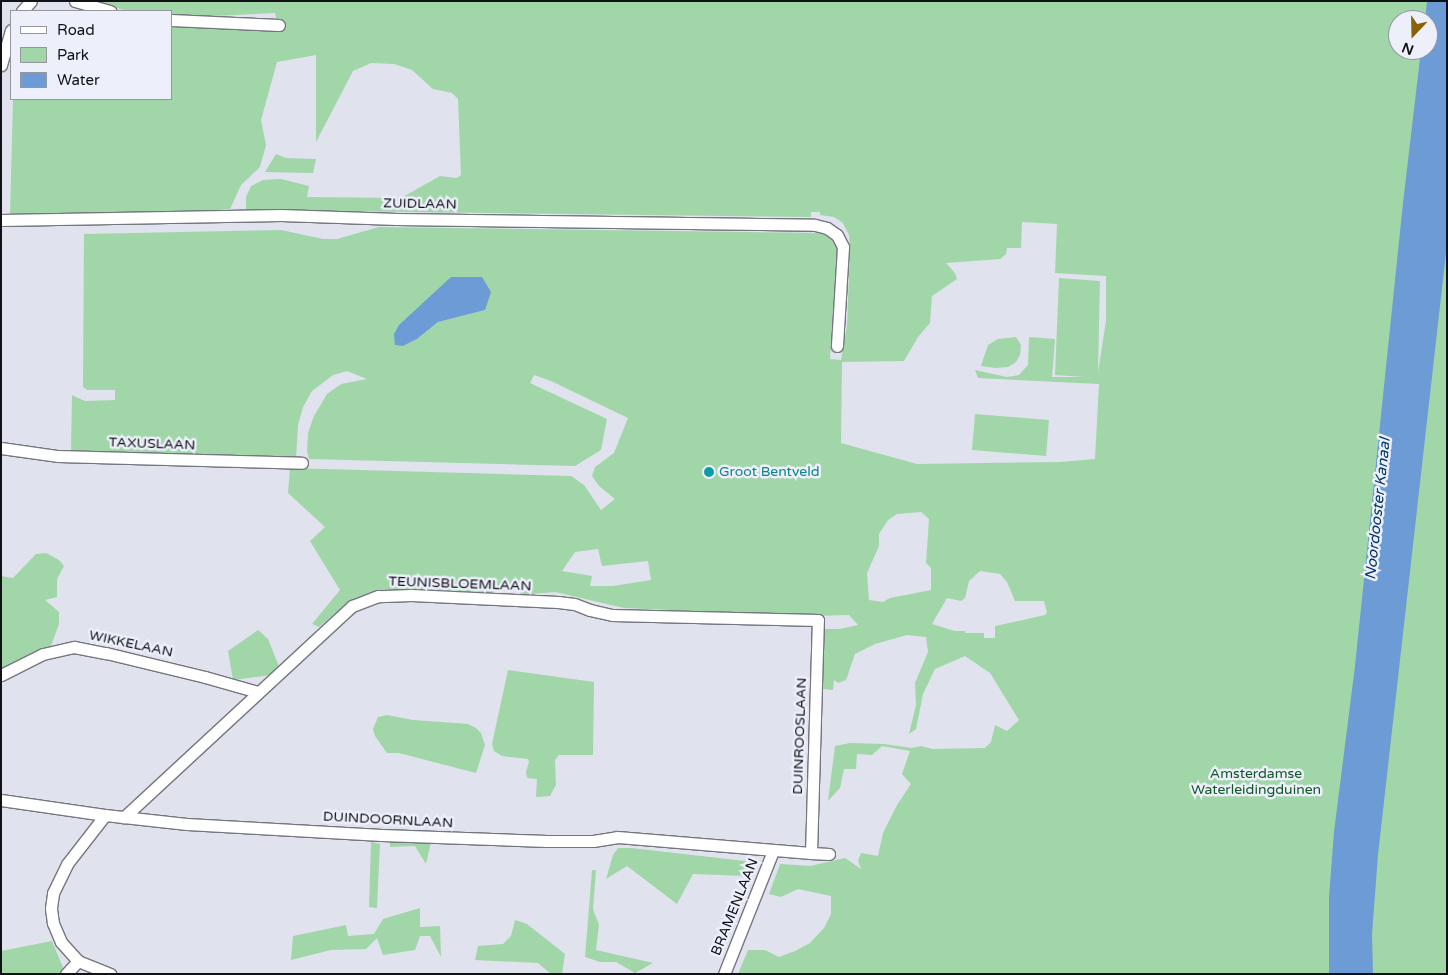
<!DOCTYPE html>
<html>
<head>
<meta charset="utf-8">
<style>
	body { margin:0 }
	#map { position:relative; width:1448px; height:975px; overflow:hidden; background:#e0e2ed; font-family:"Varela Round",sans-serif }
	div>[style] { position:absolute }
	[style*='--x'] { left:calc(var(--x)*1px); top:calc(var(--y)*1px); width:calc(var(--w)*1px); rotate:calc(var(--a)*1deg) }
	.green>* { inset:0; background:#a1d6a9 }
	.water>* { inset:0; background:#6c9bd5 }
	.roads { filter:drop-shadow(1px 0 #74767f) drop-shadow(-1px 0 #74767f) drop-shadow(0 1px #74767f) drop-shadow(0 -1px #74767f) }
	.minor>* { height:11px; margin:-5.5px; padding:0 5.5px; transform-origin:5.5px; border-radius:5.5px; background:#fff }
	.dots>* { width:14px; height:14px; translate:-50% -50%; box-sizing:border-box; border:2px solid #edf0fb; border-radius:50% }
	span { translate:-50% -50%; white-space:nowrap; text-align:center; line-height:1.15; -webkit-text-stroke:5px #edf0fb; paint-order:stroke }
	.street-label { font-size:14px; color:#111216 }
	.culture-label { font-size:14px; color:#0d838f }
	.left { translate:0 -50%; text-align:left }
	.park-label { font-size:14px; color:#115726 }
	.water-label { font-size:15px; color:#03366a; font-style:italic }
	.frame { position:absolute; inset:0; border:2px solid #111216; pointer-events:none }
	.legend { position:absolute; left:10px; top:10px; width:162px; height:90px; box-sizing:border-box; background:#edf0fb; border:1px solid #95979f; margin:0; padding:6px 9px; list-style:none; font-size:15px; color:#111216 }
	.legend li { display:flex; align-items:center; gap:10px; height:25px }
	.legend b { width:25px; border:1px solid #95979f }
	.north { position:absolute; left:1388px; top:10px; width:50px; height:50px; box-sizing:border-box; background:#edf0fb; border:1px solid #95979f; border-radius:50%; rotate:201deg; font-size:14px; font-weight:700; line-height:20px; text-align:center; color:#111216 }
	.north::after { content:''; display:block; margin:auto; width:18px; height:22px; background:#8a6102; clip-path:polygon(50% 0,100% 100%,50% 72%,0 100%) }
</style>
</head>
<body>
<div id="map">
	<div class="green">
		<div style="clip-path:polygon(evenodd,97px 1px,1447px 1px,1447px 974px,738px 974px,748px 950px,765px 950px,779px 957px,795px 951px,810px 943px,824px 928px,831px 914px,831px 896px,798px 889px,781px 897px,769px 894px,780px 864px,810px 866px,845px 858px,861px 869px,858px 861px,861px 853px,878px 856px,883px 833px,897px 805px,911px 784px,902px 774px,910px 751px,882px 746px,872px 755px,857px 754px,856px 769px,844px 769px,840px 788px,828px 801px,835px 746px,850px 743px,884px 744px,912px 748px,921px 746px,933px 749px,985px 748px,991px 742px,995px 725px,1007px 731px,1019px 720px,990px 673px,965px 656px,935px 669px,923px 694px,916px 729px,909px 734px,916px 705px,915px 683px,928px 652px,926px 637px,907px 635px,875px 644px,855px 654px,846px 680px,838px 683px,834px 680px,833px 690px,823px 689px,824px 629px,840px 629px,858px 625px,849px 615px,812px 616px,624px 608px,555px 592px,520px 595px,523px 585px,485px 594px,385px 591px,362px 596px,341px 608px,319px 627px,312px 624px,340px 590px,310px 541px,325px 527px,288px 493px,290px 468px,571px 476px,584px 485px,601px 510px,615px 499px,599px 486px,592px 476px,595px 467px,614px 453px,628px 418px,551px 381px,534px 375px,530px 383px,607px 419px,601px 450px,575px 466px,309px 459px,307px 451px,308px 433px,314px 416px,327px 394px,341px 384px,367px 379px,347px 371px,333px 375px,312px 391px,303px 407px,298px 425px,296px 459px,71px 452px,72px 395px,85px 401px,115px 400px,115px 390px,87px 390px,83px 387px,84px 234px,281px 230px,323px 239px,337px 239px,379px 227px,827px 233px,833px 239px,837px 249px,830px 359px,841px 360px,847px 326px,850px 249px,849px 235px,843px 223px,834px 217px,820px 215px,820px 212px,811px 212px,811px 217px,246px 210px,246px 197px,251px 186px,263px 180px,281px 179px,309px 186px,307px 197px,401px 198px,440px 176px,457px 178px,461px 175px,458px 99px,452px 93px,433px 89px,412px 70px,394px 64px,371px 63px,353px 71px,316px 142px,316px 55px,277px 62px,261px 120px,266px 145px,260px 167px,241px 185px,230px 209px,186px 213px,10px 215px,13px 99px,171px 99px,171px 27px,278px 26px,275px 13px,171px 18px,171px 11px,126px 11px,97px 1px,1398px 20px,1428px 20px,1428px 50px,1398px 50px,1398px 20px,97px 1px,1022px 222px,1057px 224px,1055px 273px,1106px 276px,1106px 321px,1098px 372px,1100px 281px,1059px 278px,1055px 375px,1085px 377px,1052px 377px,1055px 339px,1029px 337px,1028px 365px,1019px 375px,1007px 377px,975px 370px,978px 378px,1099px 384px,1095px 459px,1060px 462px,917px 464px,841px 443px,842px 362px,904px 361px,918px 337px,930px 323px,932px 296px,957px 279px,955px 273px,946px 263px,1000px 259px,1006px 254px,1007px 248px,1021px 248px,1022px 222px,97px 1px,482px 277px,485px 310px,438px 322px,417px 339px,403px 346px,482px 277px,97px 1px,921px 512px,929px 519px,926px 563px,931px 568px,931px 590px,890px 598px,883px 602px,869px 600px,867px 573px,879px 546px,879px 534px,888px 520px,897px 514px,921px 512px,97px 1px,598px 549px,602px 566px,648px 561px,651px 580px,613px 586px,590px 586px,592px 576px,562px 571px,575px 552px,598px 549px,97px 1px,980px 571px,1000px 574px,1007px 582px,1015px 601px,1044px 601px,1047px 612px,1045px 615px,995px 626px,995px 638px,984px 638px,984px 633px,965px 633px,965px 631px,955px 631px,932px 624px,947px 598px,961px 601px,965px 598px,969px 581px,980px 571px)"></div>
		<div style="clip-path:polygon(276px 154px,286px 158px,316px 159px,313px 173px,265px 172px)"></div>
		<div style="clip-path:polygon(1016px 337px,1021px 345px,1020px 355px,1016px 362px,1008px 367px,996px 368px,981px 366px,988px 345px,998px 339px)"></div>
		<div style="clip-path:polygon(975px 414px,1049px 420px,1046px 456px,972px 450px)"></div>
		<div style="clip-path:polygon(46px 553px,59px 560px,64px 566px,57px 579px,57px 597px,45px 600px,59px 612px,59px 624px,51px 646px,1px 673px,1px 576px,13px 578px,36px 554px)"></div>
		<div style="clip-path:polygon(258px 630px,268px 639px,280px 669px,271px 675px,233px 680px,228px 651px)"></div>
		<div style="clip-path:polygon(508px 670px,594px 682px,593px 755px,559px 755px,555px 760px,556px 785px,550px 796px,536px 797px,537px 779px,527px 778px,526px 772px,529px 762px,528px 759px,502px 756px,494px 751px,492px 744px)"></div>
		<div style="clip-path:polygon(387px 715px,413px 720px,468px 724px,476px 728px,481px 733px,485px 745px,476px 773px,399px 753px,387px 753px,375px 736px,373px 729px,378px 717px)"></div>
		<div style="clip-path:polygon(371px 842px,380px 844px,377px 908px,369px 907px)"></div>
		<div style="clip-path:polygon(390px 842px,431px 842px,426px 864px,415px 846px,390px 847px)"></div>
		<div style="clip-path:polygon(618px 848px,631px 848px,754px 862px,746px 876px,693px 874px,677px 904px,627px 866px,606px 879px,613px 855px)"></div>
		<div style="clip-path:polygon(592px 870px,596px 870px,593px 909px,599px 925px,596px 950px,653px 963px,635px 973px,616px 962px,600px 962px,585px 957px)"></div>
		<div style="clip-path:polygon(420px 908px,420px 927px,440px 926px,441px 957px,430px 936px,420px 936px,415px 950px,383px 955px,377px 938px,366px 949px,331px 950px,291px 960px,293px 936px,346px 925px,348px 936px,374px 934px,383px 919px)"></div>
		<div style="clip-path:polygon(515px 920px,527px 924px,565px 954px,562px 974px,551px 974px,538px 963px,475px 960px,478px 946px,503px 944px,511px 936px)"></div>
		<div style="clip-path:polygon(52px 941px,64px 970px,60px 974px,1px 974px,1px 951px)"></div>
	</div>
	<div class="water">
		<div style="clip-path:polygon(1427px 1px,1447px 1px,1447px 244px,1378px 855px,1372px 934px,1373px 974px,1329px 974px,1329px 897px,1334px 832px,1355px 666px,1403px 203px,1421px 50px,1428px 50px,1428px 20px,1425px 20px)"></div>
		<div style="clip-path:polygon(451px 277px,482px 277px,491px 292px,485px 310px,438px 322px,417px 339px,403px 346px,395px 345px,394px 334px,399px 325px)"></div>
	</div>
	<div class="roads">
		<div class="minor">
			<div style="--x:75;--y:1;--w:37;--a:16"></div>
			<div style="--x:22;--y:11;--w:13;--a:-48"></div>
			<div style="--x:171;--y:20;--w:108;--a:2.7"></div>
			<div style="--x:1;--y:65;--w:36;--a:-74"></div>
			<div style="--x:1;--y:220;--w:280;--a:-1"></div>
			<div style="--x:281;--y:215;--w:116;--a:2"></div>
			<div style="--x:397;--y:219;--w:418;--a:0.8"></div>
			<div style="--x:815;--y:225;--w:12;--a:14"></div>
			<div style="--x:827;--y:228;--w:12;--a:35"></div>
			<div style="--x:837;--y:235;--w:13;--a:63"></div>
			<div style="--x:843;--y:247;--w:99;--a:93.5"></div>
			<div style="--x:1;--y:448;--w:58;--a:8"></div>
			<div style="--x:58;--y:456;--w:244;--a:1.6"></div>
			<div style="--x:1;--y:675;--w:47;--a:-26.6"></div>
			<div style="--x:43;--y:654;--w:32;--a:-13"></div>
			<div style="--x:74;--y:647;--w:33;--a:11"></div>
			<div style="--x:106;--y:653;--w:102;--a:13.6"></div>
			<div style="--x:205;--y:677;--w:55;--a:15.8"></div>
			<div style="--x:1;--y:800;--w:105;--a:8.2"></div>
			<div style="--x:105;--y:815;--w:82;--a:6.3"></div>
			<div style="--x:187;--y:824;--w:195;--a:3.2"></div>
			<div style="--x:382;--y:835;--w:165;--a:2.1"></div>
			<div style="--x:547;--y:841;--w:46;--a:0"></div>
			<div style="--x:593;--y:841;--w:24;--a:-9"></div>
			<div style="--x:617;--y:837;--w:195;--a:4.7"></div>
			<div style="--x:811;--y:853;--w:233;--a:-88.3"></div>
			<div style="--x:818;--y:620;--w:206;--a:-178.6"></div>
			<div style="--x:612;--y:615;--w:23;--a:-167"></div>
			<div style="--x:590;--y:610;--w:17;--a:-159"></div>
			<div style="--x:574;--y:604;--w:16;--a:-173"></div>
			<div style="--x:558;--y:602;--w:147;--a:-177.3"></div>
			<div style="--x:411;--y:595;--w:33;--a:178"></div>
			<div style="--x:378;--y:596;--w:28;--a:159"></div>
			<div style="--x:352;--y:606;--w:311;--a:137.2"></div>
			<div style="--x:811;--y:853;--w:18;--a:3"></div>
			<div style="--x:78;--y:961;--w:35;--a:22"></div>
			<div style="--x:66;--y:974;--w:18;--a:-47"></div>
			<div style="--x:78;--y:961;--w:25;--a:-132"></div>
			<div style="--x:61;--y:942;--w:21;--a:-113"></div>
			<div style="--x:53;--y:923;--w:15;--a:-98"></div>
			<div style="--x:51;--y:908;--w:15;--a:-82"></div>
			<div style="--x:53;--y:893;--w:32;--a:-64"></div>
			<div style="--x:67;--y:864;--w:62;--a:-52.2"></div>
			<div style="--x:724;--y:974;--w:132;--a:-68.3"></div>
		</div>
	</div>
	<div class="dots">
		<div style="left:709px;top:472px;background:#0f9aa8"></div>
	</div>
	<div class="street-label">
		<span style="left:420px;top:204px;rotate:1deg">ZUIDLAAN</span>
		<span style="left:152px;top:444px;rotate:2deg">TAXUSLAAN</span>
		<span style="left:460px;top:584px;rotate:2deg">TEUNISBLOEMLAAN</span>
		<span style="left:131px;top:644px;rotate:12deg">WIKKELAAN</span>
		<span style="left:800px;top:736px;rotate:-88deg">DUINROOSLAAN</span>
		<span style="left:388px;top:820px;rotate:3deg">DUINDOORNLAAN</span>
		<span style="left:735px;top:907px;rotate:-68deg">BRAMENLAAN</span>
	</div>
	<div class="culture-label">
		<span class="left" style="left:719px;top:472px">Groot Bentveld</span>
	</div>
	<div class="park-label">
		<span style="left:1256px;top:782px">Amsterdamse<br>Waterleidingduinen</span>
	</div>
	<div class="water-label">
		<span style="left:1378px;top:509px;rotate:-84deg">Noordooster Kanaal</span>
	</div>
	<div class="frame"></div>
	<ul class="legend">
	<li><b style="height:6px;background:#fff"></b>Road</li>
	<li><b style="height:14px;background:#a1d6a9"></b>Park</li>
	<li><b style="height:14px;background:#6c9bd5"></b>Water</li>
	</ul>
	<div class="north">N</div>
</div>
</body>
</html>
